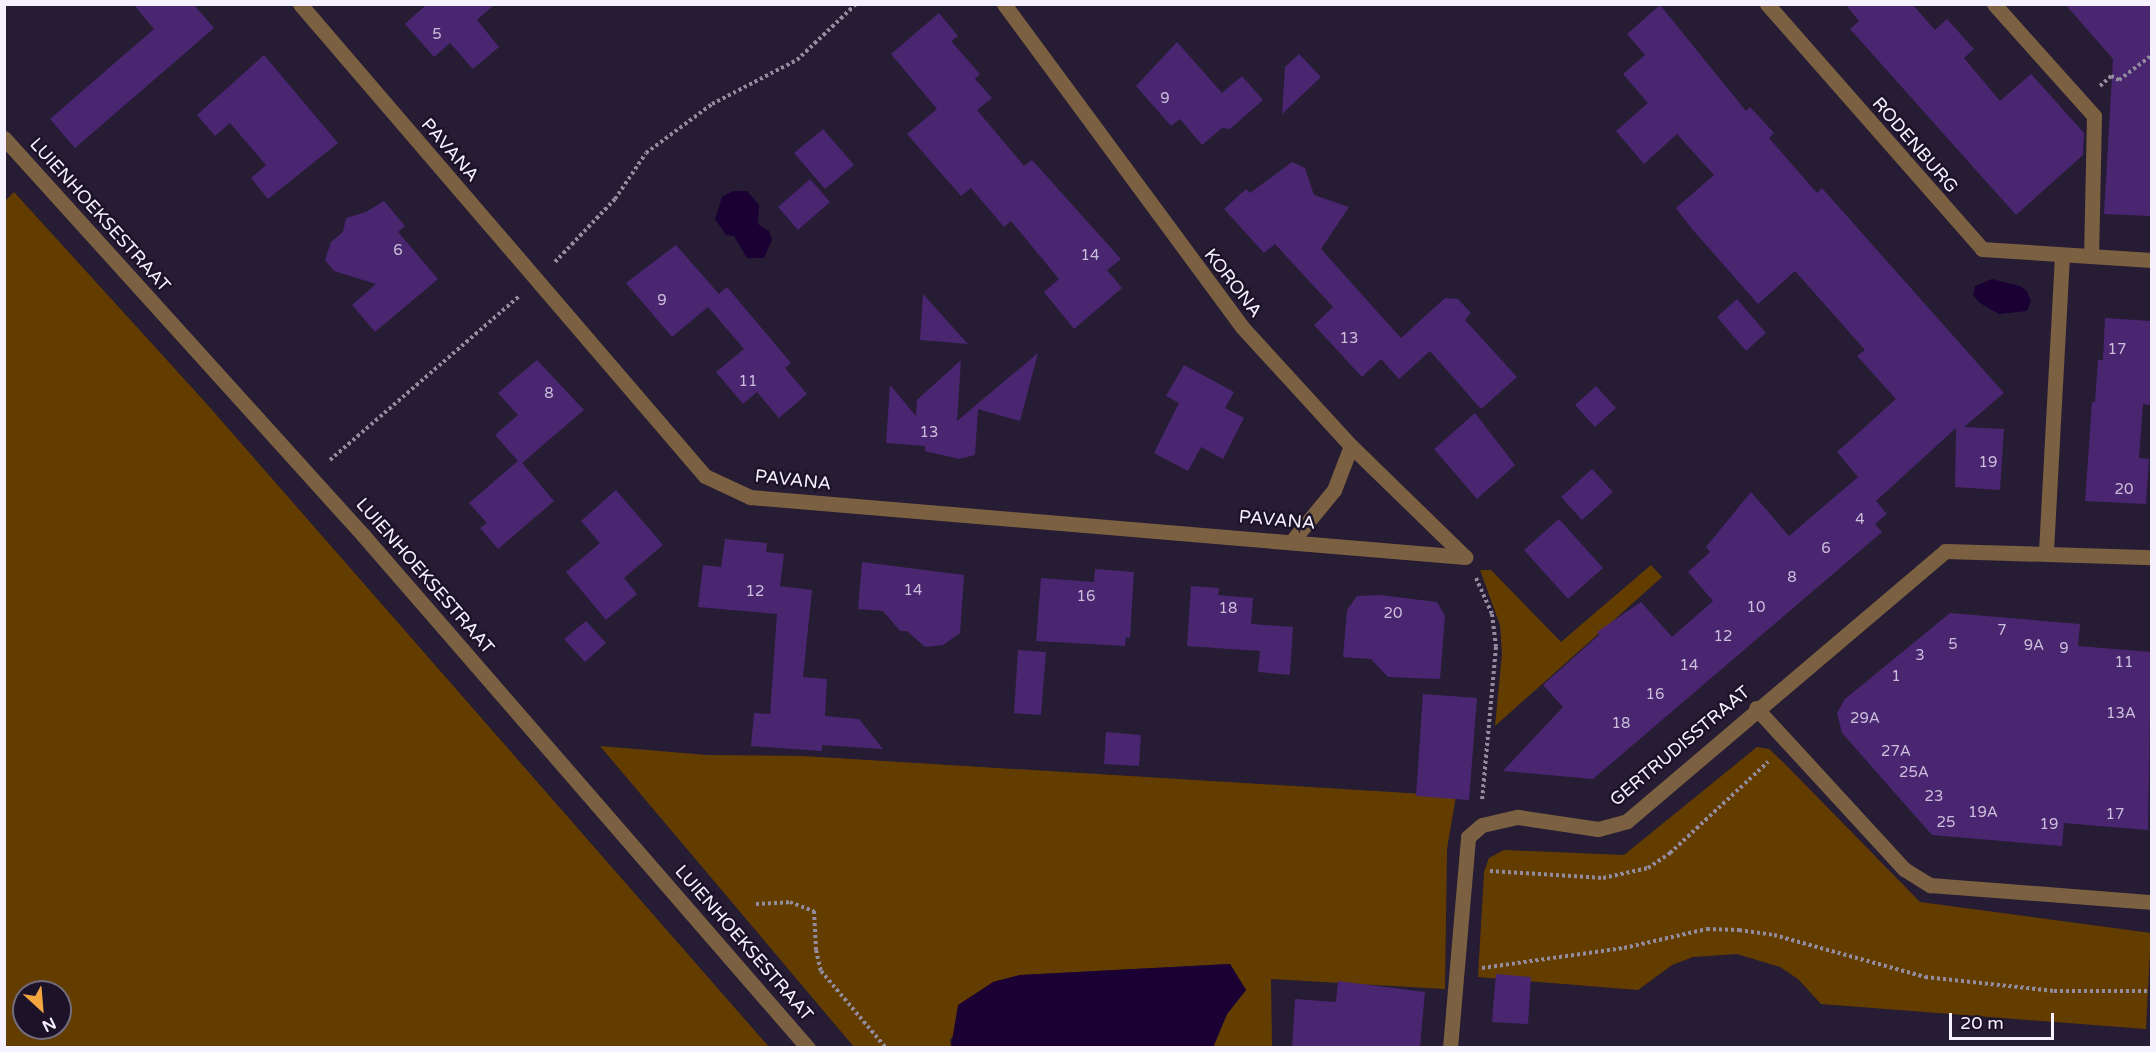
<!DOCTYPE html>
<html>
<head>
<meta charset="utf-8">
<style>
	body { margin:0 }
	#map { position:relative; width:2156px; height:1052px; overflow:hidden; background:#261c33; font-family:"Varela Round",sans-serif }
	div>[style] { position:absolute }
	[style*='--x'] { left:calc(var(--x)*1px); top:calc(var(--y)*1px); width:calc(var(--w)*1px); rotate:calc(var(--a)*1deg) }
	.green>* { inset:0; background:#633d00 }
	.water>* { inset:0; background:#1b0034 }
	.building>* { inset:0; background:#4a2671 }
	.path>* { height:4px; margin-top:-2px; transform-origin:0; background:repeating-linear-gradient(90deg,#938c9e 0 3px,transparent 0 6px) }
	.minor>* { height:15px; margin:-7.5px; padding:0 7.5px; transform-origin:7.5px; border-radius:7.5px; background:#7b6041 }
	span { translate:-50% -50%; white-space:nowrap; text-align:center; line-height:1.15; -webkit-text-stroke:5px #1c1329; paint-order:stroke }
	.number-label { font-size:15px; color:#cbbedb }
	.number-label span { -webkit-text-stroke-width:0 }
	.street-label { font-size:18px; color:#f6f1fe }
	.frame { position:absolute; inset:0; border:6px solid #f6f1fe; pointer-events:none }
	.north { position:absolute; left:12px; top:980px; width:60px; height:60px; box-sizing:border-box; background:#1c1329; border:2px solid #736c7e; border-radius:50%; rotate:154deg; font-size:16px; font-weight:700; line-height:24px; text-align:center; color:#f6f1fe }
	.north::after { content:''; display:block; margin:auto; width:21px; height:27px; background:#f1a63f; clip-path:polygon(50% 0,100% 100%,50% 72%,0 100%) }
	.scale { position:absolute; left:1949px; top:1013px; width:105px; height:27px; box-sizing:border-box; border:3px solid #f6f1fe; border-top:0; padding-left:8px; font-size:18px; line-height:21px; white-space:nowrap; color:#f6f1fe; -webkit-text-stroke:4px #1c1329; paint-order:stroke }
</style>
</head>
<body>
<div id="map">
	<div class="green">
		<div style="clip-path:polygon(evenodd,14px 192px,205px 402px,769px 1047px,5px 1047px,4px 202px,14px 192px,24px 992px,60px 992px,60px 1028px,24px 1028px,24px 992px)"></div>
		<div style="clip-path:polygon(1651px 565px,1662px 577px,1495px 726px,1502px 654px,1500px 625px,1480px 570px,1491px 570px,1561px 642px)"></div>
		<div style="clip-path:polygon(600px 746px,707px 755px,802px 756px,1456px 796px,1447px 849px,1445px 989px,1271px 979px,1272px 1047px,1213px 1048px,1227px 1014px,1246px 990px,1230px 964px,1020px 975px,993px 982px,950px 1040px,951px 1047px,854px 1047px)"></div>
		<div style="clip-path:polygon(1757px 747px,1769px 749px,1784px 763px,1920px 902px,2151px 933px,2146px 1029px,1821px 1004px,1798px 979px,1780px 967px,1737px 954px,1693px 957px,1672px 965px,1638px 990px,1478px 977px,1484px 872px,1489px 858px,1504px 850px,1624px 855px)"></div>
	</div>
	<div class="water">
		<div style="clip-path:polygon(733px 191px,747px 191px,759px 205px,758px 224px,769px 231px,772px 240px,764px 258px,747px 258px,734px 236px,726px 235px,715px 219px,722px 197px)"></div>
		<div style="clip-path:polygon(1992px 279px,2020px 286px,2027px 291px,2031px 301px,2027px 311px,1999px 314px,1980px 303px,1973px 295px,1975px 286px)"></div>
		<div style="clip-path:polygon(1230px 964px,1246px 990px,1227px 1014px,1213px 1047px,951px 1047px,958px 1005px,993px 982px,1020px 975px)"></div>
	</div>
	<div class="building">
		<div style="clip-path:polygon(133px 4px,193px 4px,214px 28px,75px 148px,50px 119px,154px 29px)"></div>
		<div style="clip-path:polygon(427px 4px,495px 4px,477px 20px,499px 47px,473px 69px,450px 43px,434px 57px,405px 24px)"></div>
		<div style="clip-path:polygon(1845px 4px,1912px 4px,1935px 30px,1947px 19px,1974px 49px,1964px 58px,2000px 101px,2031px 74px,2084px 133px,2083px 155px,2016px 215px,1850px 29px,1859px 21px)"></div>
		<div style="clip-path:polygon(2065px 4px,2151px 4px,2151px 216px,2104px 214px,2113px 59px)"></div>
		<div style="clip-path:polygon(1660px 5px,1746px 111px,1750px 107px,1774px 133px,1769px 138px,1817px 193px,1822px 188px,2004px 393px,1964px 427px,2004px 429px,2000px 490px,1955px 487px,1956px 428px,1876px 501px,1887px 514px,1875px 524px,1882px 532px,1593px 779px,1503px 771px,1563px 707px,1543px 685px,1599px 635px,1597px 632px,1641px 602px,1672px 637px,1713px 601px,1688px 572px,1710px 552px,1706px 547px,1751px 492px,1789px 536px,1858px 477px,1837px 452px,1896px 399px,1857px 356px,1865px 350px,1795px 271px,1758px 304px,1692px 229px,1676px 208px,1714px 175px,1677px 134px,1644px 164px,1616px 131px,1648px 103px,1623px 74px,1645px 55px,1627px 34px)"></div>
		<div style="clip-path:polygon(939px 13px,958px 36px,951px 41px,980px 74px,975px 79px,992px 98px,977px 110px,1024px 166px,1032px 160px,1121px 259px,1107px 270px,1122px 288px,1074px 329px,1044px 292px,1059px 279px,1011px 221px,1004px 227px,971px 188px,961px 196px,907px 134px,937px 109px,891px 54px)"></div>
		<div style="clip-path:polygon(1177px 42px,1222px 93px,1242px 76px,1263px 100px,1230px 129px,1222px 128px,1202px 145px,1180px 119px,1171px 126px,1136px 86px)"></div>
		<div style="clip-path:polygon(1299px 54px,1321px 77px,1282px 114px,1285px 67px)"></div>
		<div style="clip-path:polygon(264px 55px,338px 143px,268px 199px,251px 178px,266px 165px,230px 123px,215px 136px,197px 115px)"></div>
		<div style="clip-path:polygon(823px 129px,854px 165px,825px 189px,794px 153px)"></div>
		<div style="clip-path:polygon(1292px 162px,1305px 168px,1314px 195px,1349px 207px,1321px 249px,1401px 338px,1445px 298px,1458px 299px,1471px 313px,1465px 320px,1517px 377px,1481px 409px,1430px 351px,1399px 379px,1381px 359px,1362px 377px,1314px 325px,1333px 307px,1275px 244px,1264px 253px,1224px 209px,1246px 189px,1250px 193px)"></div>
		<div style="clip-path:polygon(810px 179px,830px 202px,798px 230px,778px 207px)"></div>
		<div style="clip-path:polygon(384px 201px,405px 226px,398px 232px,438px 279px,375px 332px,352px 305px,376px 284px,334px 271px,325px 260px,331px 242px,343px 232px,346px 218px,366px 212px)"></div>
		<div style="clip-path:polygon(676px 245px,719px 294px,727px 287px,791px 363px,785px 368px,807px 394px,779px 418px,757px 392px,743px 404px,716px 372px,744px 349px,708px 307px,672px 337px,626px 283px)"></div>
		<div style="clip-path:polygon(923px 294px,968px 344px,920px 340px)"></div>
		<div style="clip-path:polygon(1737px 299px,1766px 333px,1746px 351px,1717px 317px)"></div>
		<div style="clip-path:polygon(2105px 318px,2151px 321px,2151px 405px,2143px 404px,2139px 458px,2149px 459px,2146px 504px,2085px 501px,2092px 402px,2095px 402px,2098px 360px,2103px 360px)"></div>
		<div style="clip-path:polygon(1038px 353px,1020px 421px,978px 409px,975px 455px,959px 459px,925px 451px,925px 446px,886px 443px,890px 385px,916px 416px,917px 400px,961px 360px,957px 421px)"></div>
		<div style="clip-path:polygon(537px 360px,584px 410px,522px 463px,554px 501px,498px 549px,480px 528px,487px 523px,469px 503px,518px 461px,495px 435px,518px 415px,498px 393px)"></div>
		<div style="clip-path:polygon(1184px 365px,1234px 392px,1225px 408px,1244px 418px,1223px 459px,1201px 447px,1188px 471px,1154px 453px,1179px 403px,1166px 396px)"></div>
		<div style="clip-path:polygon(1596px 386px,1616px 408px,1595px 427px,1575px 405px)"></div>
		<div style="clip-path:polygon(1475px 413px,1515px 465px,1477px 499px,1434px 449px)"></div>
		<div style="clip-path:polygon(1592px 469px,1613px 492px,1582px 520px,1561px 497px)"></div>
		<div style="clip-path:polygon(616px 490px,663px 545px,624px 578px,637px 594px,606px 620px,566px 572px,600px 543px,581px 521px)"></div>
		<div style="clip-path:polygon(1559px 519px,1603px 568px,1568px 599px,1524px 550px)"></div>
		<div style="clip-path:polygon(725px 539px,767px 543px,766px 552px,784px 554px,780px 586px,812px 590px,803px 677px,827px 679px,825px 716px,859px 719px,883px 749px,822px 745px,822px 751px,751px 746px,754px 713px,770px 714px,777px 614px,698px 607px,703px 565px,721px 567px)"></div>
		<div style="clip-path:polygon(862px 562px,964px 575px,960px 633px,943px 645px,925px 647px,907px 631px,900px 631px,883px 611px,858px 609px)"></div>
		<div style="clip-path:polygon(1095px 569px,1134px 572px,1130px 638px,1126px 637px,1125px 646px,1036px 641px,1041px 578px,1094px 582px)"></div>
		<div style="clip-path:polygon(1191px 586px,1219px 588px,1218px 595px,1253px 598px,1251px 624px,1293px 627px,1290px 675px,1258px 672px,1260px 651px,1187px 646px)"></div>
		<div style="clip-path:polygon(1380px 595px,1437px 602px,1445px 616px,1440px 679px,1388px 677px,1371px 659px,1343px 657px,1347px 610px,1357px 596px)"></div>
		<div style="clip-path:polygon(1950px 613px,2080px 624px,2078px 646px,2151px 652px,2148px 830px,2064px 823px,2062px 846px,1932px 835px,1842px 733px,1837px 713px,1845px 699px)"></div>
		<div style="clip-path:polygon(586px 621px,606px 643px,585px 662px,564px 639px)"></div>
		<div style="clip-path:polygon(1018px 650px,1046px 652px,1041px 715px,1014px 713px)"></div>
		<div style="clip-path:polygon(1423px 694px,1477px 698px,1469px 800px,1416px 796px)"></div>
		<div style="clip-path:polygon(1106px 732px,1141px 735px,1139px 766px,1104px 764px)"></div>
		<div style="clip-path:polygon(1496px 974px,1531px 977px,1528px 1024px,1492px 1022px)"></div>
		<div style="clip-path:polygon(1338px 981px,1425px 992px,1420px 1047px,1292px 1047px,1295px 999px,1336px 1002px)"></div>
	</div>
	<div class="path">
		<div style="--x:2100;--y:86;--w:15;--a:-42"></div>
		<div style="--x:2111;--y:76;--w:9;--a:27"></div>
		<div style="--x:2119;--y:80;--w:41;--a:-37.1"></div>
		<div style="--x:555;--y:262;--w:87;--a:-46.4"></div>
		<div style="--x:615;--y:199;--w:55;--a:-56"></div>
		<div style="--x:646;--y:153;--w:82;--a:-36.6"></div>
		<div style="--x:712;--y:104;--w:96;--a:-27.4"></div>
		<div style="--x:797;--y:60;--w:81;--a:-43.5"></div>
		<div style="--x:330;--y:460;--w:250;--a:-40.9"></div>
		<div style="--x:1476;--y:578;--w:39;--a:66"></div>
		<div style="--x:1492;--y:614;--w:33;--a:83"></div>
		<div style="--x:1496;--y:647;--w:154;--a:95.2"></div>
		<div style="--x:1490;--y:871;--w:113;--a:3.5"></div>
		<div style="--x:1603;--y:878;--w:46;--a:-12.5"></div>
		<div style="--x:1648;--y:868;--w:27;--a:-34"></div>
		<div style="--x:1670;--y:853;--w:134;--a:-42.9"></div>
		<div style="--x:756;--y:904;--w:34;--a:-3"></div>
		<div style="--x:790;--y:902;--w:26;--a:21"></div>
		<div style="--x:814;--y:911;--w:39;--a:87"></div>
		<div style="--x:816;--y:950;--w:22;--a:77"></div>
		<div style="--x:821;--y:971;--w:101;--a:49.8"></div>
		<div style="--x:1482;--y:968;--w:143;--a:-8"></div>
		<div style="--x:1624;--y:948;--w:85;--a:-12.9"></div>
		<div style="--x:1707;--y:929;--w:32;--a:2"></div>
		<div style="--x:1739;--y:930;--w:35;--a:8"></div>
		<div style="--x:1774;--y:935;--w:157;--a:15.5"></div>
		<div style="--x:1925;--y:977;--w:130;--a:6.2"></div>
		<div style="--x:2054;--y:991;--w:98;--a:0"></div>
	</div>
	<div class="minor">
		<div style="--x:300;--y:4;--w:622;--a:49.37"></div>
		<div style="--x:705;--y:476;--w:50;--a:25"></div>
		<div style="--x:750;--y:497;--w:718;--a:4.8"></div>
		<div style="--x:1004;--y:4;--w:401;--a:53.6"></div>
		<div style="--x:1242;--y:327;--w:161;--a:47.5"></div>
		<div style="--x:1351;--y:446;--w:159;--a:44.2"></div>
		<div style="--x:1767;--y:4;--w:326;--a:48.7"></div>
		<div style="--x:1982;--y:249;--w:170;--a:3.7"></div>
		<div style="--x:1994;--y:4;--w:150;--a:48.2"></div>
		<div style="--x:2094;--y:116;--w:140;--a:91.2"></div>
		<div style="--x:4;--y:138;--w:535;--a:47.88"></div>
		<div style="--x:363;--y:535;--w:679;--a:49.06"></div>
		<div style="--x:1292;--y:541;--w:66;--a:-50.5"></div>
		<div style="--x:1334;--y:490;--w:47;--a:-68.9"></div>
		<div style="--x:2046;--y:551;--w:296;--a:-86.9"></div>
		<div style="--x:1756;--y:708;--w:219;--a:47.4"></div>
		<div style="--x:1904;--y:869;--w:31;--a:32"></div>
		<div style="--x:1930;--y:885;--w:223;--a:4.4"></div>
		<div style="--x:1450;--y:1048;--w:212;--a:-85.1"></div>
		<div style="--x:1468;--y:837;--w:18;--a:-41"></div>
		<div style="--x:1482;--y:825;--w:37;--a:-13"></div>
		<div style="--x:1518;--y:817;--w:81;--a:8.5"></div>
		<div style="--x:1598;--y:829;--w:30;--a:-15"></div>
		<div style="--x:1627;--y:821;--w:417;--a:-40.3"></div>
		<div style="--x:1945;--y:551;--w:207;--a:1.7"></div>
	</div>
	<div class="number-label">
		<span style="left:437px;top:35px">5</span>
		<span style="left:1165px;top:99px">9</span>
		<span style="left:398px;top:251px">6</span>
		<span style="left:1090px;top:256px">14</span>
		<span style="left:662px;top:301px">9</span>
		<span style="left:1349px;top:339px">13</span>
		<span style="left:2117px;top:350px">17</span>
		<span style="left:748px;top:382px">11</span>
		<span style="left:549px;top:394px">8</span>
		<span style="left:929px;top:433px">13</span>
		<span style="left:1988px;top:463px">19</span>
		<span style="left:2124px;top:490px">20</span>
		<span style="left:1860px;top:520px">4</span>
		<span style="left:1826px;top:549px">6</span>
		<span style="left:1792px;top:578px">8</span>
		<span style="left:913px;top:591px">14</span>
		<span style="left:755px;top:592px">12</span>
		<span style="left:1086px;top:597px">16</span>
		<span style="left:1756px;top:608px">10</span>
		<span style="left:1228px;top:609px">18</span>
		<span style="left:1393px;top:614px">20</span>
		<span style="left:2002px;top:631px">7</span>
		<span style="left:1723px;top:637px">12</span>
		<span style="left:1953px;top:645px">5</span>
		<span style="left:2034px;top:646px">9A</span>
		<span style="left:2064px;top:649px">9</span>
		<span style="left:1920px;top:656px">3</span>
		<span style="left:2124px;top:663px">11</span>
		<span style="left:1689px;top:666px">14</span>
		<span style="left:1896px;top:677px">1</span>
		<span style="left:1655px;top:695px">16</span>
		<span style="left:2121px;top:714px">13A</span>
		<span style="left:1865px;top:719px">29A</span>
		<span style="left:1621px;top:724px">18</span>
		<span style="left:1896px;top:752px">27A</span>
		<span style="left:1914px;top:773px">25A</span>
		<span style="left:1934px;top:797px">23</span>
		<span style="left:1983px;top:813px">19A</span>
		<span style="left:2115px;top:815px">17</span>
		<span style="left:1946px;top:823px">25</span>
		<span style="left:2049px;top:825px">19</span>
	</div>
	<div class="street-label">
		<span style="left:1915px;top:145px;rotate:49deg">RODENBURG</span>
		<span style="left:450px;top:150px;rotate:49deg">PAVANA</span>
		<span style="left:100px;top:215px;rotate:48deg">LUIENHOEKSESTRAAT</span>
		<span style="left:1233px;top:283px;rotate:52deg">KORONA</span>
		<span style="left:793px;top:480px;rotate:6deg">PAVANA</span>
		<span style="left:1277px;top:520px;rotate:5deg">PAVANA</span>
		<span style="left:425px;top:576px;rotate:49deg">LUIENHOEKSESTRAAT</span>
		<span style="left:1680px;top:746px;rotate:-40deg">GERTRUDISSTRAAT</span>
		<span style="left:744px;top:943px;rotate:49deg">LUIENHOEKSESTRAAT</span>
	</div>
	<div class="frame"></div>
	<div class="north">N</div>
	<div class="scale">20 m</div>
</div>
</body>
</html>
